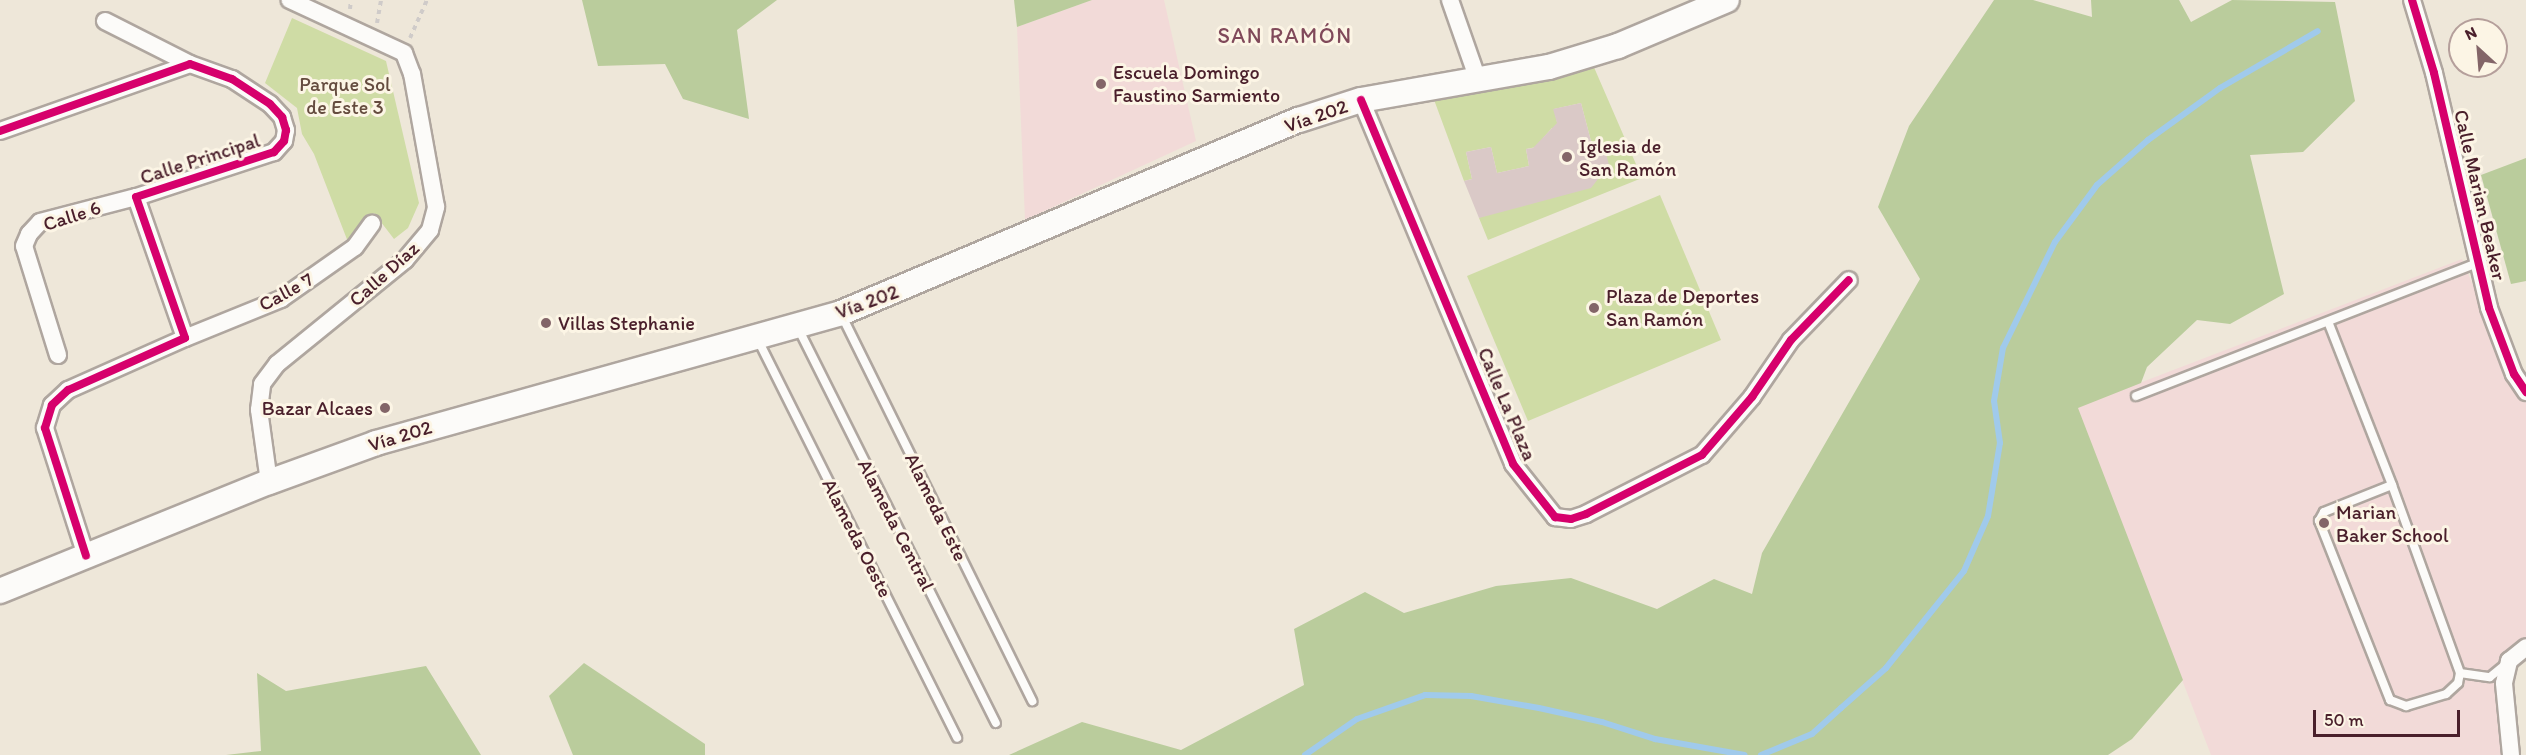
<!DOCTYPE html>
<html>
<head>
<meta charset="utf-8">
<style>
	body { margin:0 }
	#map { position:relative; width:2526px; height:755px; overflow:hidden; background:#eee7d9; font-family:Itim,sans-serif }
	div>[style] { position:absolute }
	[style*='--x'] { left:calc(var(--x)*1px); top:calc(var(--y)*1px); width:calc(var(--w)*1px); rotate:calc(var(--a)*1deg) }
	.built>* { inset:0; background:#f2dad8 }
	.green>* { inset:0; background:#cfdca5 }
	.forest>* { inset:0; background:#bacc9c }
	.stream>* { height:6px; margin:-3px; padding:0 3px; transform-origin:3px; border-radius:3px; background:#a0caeb }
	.building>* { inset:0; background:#dac9c7 }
	.path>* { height:4px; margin-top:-2px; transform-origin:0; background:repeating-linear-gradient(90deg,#cfcbc9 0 4.5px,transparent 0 9px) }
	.roads { filter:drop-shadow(2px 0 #afa69f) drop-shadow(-2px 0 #afa69f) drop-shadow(0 2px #afa69f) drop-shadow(0 -2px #afa69f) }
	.lane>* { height:8px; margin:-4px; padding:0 4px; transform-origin:4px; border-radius:4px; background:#fcfbf9 }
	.street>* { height:16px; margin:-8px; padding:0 8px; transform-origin:8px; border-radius:8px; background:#fcfbf9 }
	.secondary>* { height:24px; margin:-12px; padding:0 12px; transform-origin:12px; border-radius:12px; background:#fcfbf9 }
	.cycleway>* { height:8px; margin:-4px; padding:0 4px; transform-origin:4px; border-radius:4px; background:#d6006c }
	.dots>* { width:16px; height:16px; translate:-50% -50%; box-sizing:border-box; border:3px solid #fcf5e5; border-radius:50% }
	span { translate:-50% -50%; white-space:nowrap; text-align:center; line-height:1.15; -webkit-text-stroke:6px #fcf5e5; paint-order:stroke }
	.poi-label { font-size:20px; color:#4a1f2b }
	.left { translate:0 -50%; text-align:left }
	.right { translate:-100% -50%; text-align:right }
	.park-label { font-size:20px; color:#654c3f }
	.street-label { font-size:20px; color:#4a1f2b }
	.quarter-label { font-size:22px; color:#80495a; letter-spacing:1.5px }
	.north { position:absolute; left:2448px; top:18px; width:60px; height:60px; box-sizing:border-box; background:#fcf5e5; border:2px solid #b59f9b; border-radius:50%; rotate:334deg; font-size:16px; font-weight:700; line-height:24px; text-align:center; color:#4a1f2b }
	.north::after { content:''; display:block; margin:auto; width:21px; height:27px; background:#836568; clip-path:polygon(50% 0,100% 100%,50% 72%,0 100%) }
	.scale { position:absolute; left:2313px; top:710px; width:147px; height:27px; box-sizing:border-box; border:3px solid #4a1f2b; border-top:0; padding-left:8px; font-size:18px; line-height:21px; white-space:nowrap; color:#4a1f2b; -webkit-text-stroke:4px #fcf5e5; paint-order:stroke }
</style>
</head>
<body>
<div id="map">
	<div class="built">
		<div style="clip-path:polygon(1092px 0,1164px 0,1196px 141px,1025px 220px,1017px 27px)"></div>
		<div style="clip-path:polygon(2462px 259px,2513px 381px,2526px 401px,2526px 639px,2497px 662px,2507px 755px,2211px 755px,2077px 407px)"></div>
	</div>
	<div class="green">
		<div style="clip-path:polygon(292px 18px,386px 61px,419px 203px,408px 228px,394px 239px,374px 213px,348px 242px,314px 154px,302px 134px,297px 108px,265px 83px)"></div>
		<div style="clip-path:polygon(1593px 65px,1642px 178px,1488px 240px,1479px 218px,1603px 142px,1592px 145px,1581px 103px,1554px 109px,1559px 131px,1552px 128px,1543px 138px,1547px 145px,1526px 149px,1529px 166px,1497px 173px,1491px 147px,1466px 152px,1472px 179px,1464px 181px,1433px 97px)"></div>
		<div style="clip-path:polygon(1660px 195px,1721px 340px,1528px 421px,1467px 276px)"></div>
	</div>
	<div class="forest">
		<div style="clip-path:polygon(582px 0,777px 0,737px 30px,749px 119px,683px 99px,665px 64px,598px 66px)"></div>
		<div style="clip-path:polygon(1014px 0,1092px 0,1017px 27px)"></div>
		<div style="clip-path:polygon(1994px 0,2033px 0,2092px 17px,2091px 0,2179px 0,2191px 22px,2232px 0,2335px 2px,2355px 101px,2303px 152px,2250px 155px,2284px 294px,2230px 324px,2197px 320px,2147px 367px,2141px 383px,2078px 408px,2183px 680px,2132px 739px,2108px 755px,1009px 755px,1082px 722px,1181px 750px,1304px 685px,1294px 629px,1365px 592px,1404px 613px,1496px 586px,1571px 578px,1657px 609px,1714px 579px,1752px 594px,1762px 553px,1920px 279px,1878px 207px,1909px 126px)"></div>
		<div style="clip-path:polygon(2526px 158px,2526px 281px,2511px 284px,2481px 175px)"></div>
		<div style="clip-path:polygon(584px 663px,705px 744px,705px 755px,573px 755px,549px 696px)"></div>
		<div style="clip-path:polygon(426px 666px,481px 755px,226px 755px,261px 751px,257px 673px,286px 691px)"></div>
	</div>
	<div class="stream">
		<div style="--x:1305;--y:755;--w:63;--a:-34.7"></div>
		<div style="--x:1357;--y:719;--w:72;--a:-19.4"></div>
		<div style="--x:1425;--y:695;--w:46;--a:1.2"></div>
		<div style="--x:1471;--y:696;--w:69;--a:10"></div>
		<div style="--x:1539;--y:708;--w:65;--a:12.5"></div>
		<div style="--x:1602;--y:722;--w:56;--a:17.8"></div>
		<div style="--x:1655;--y:739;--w:91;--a:10.1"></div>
		<div style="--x:1761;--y:755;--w:55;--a:-22.4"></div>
		<div style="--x:1812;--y:734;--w:39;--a:-42"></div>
		<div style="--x:1841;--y:708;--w:60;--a:-41.6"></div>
		<div style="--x:1886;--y:668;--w:124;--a:-51.2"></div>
		<div style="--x:1964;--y:571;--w:60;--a:-66.4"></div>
		<div style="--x:1988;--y:516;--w:74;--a:-80.7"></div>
		<div style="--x:2000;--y:443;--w:42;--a:-98.1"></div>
		<div style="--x:1994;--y:401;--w:54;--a:-80.4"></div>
		<div style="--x:2003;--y:348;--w:118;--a:-63.9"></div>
		<div style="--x:2055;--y:242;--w:71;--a:-53.6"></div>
		<div style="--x:2097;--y:185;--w:68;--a:-41.4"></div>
		<div style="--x:2148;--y:140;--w:89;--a:-35.8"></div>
		<div style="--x:2220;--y:88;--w:113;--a:-30.2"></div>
	</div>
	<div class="building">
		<div style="clip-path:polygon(1581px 103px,1592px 145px,1603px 142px,1609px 165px,1591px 188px,1479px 218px,1464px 181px,1472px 179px,1466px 152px,1491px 147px,1497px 173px,1529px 166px,1526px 149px,1533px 148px,1557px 123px,1553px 109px)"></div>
	</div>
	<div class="path">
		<div style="--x:350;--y:9;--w:9;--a:-84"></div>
		<div style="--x:377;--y:23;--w:23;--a:-80"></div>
		<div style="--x:410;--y:38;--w:42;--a:-65.9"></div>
	</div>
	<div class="roads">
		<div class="lane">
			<div style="--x:841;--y:314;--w:432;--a:63.7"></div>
			<div style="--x:2329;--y:324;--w:173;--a:68.6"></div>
			<div style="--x:2392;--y:485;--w:200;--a:70.1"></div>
			<div style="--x:2460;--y:673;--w:10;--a:101"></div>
			<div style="--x:2458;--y:683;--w:16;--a:137"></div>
			<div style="--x:2446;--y:694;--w:42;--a:163.3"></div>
			<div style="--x:2406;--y:706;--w:17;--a:-159"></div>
			<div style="--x:2390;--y:700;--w:193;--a:-111.6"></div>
			<div style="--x:2319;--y:521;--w:10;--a:-61"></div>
			<div style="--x:2324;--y:512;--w:73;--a:-21.7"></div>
			<div style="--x:797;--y:326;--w:444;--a:63.4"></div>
			<div style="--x:757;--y:338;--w:447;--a:63.4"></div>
			<div style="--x:2136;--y:396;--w:367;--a:-21.3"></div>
			<div style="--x:2460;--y:673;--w:30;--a:8"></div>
			<div style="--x:2490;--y:677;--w:22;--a:-39"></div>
		</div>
		<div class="street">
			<div style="--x:1450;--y:0;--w:82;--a:70.7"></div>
			<div style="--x:2412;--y:0;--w:76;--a:73.2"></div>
			<div style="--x:2434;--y:73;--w:241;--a:76.8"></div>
			<div style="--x:2489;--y:308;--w:71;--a:69.3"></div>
			<div style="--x:2514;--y:374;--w:22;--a:56"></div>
			<div style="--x:105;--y:21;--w:95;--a:26.8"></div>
			<div style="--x:1361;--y:100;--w:394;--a:67.3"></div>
			<div style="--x:1513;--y:464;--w:68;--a:51.6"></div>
			<div style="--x:1555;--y:517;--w:16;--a:7"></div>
			<div style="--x:1571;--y:519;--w:16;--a:-18"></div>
			<div style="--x:1586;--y:514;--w:130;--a:-27"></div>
			<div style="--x:1702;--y:455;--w:77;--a:-49.2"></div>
			<div style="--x:1752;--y:397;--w:69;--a:-55.6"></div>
			<div style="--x:1791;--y:340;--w:83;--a:-46"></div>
			<div style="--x:0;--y:131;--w:201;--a:-19.4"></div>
			<div style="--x:190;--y:64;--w:45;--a:19.7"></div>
			<div style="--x:232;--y:79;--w:45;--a:33.3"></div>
			<div style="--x:270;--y:104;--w:18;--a:47"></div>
			<div style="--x:282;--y:117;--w:14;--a:73"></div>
			<div style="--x:286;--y:130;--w:11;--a:100"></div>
			<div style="--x:284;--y:141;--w:15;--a:132"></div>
			<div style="--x:274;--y:152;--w:145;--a:161.9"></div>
			<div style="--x:136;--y:197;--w:149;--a:70.8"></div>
			<div style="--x:185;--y:338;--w:128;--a:156"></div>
			<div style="--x:68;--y:390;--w:22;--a:137"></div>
			<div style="--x:52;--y:405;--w:24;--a:107"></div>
			<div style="--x:45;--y:428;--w:134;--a:72.2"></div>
			<div style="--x:185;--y:338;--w:104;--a:-22.1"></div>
			<div style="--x:281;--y:299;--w:90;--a:-35.1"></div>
			<div style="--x:355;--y:247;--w:29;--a:-54"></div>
			<div style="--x:58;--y:355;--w:114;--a:-107.3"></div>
			<div style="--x:24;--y:246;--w:13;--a:-67"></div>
			<div style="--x:29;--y:234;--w:16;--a:-47"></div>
			<div style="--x:40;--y:222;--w:99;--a:-14.6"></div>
			<div style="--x:269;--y:482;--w:73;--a:-97.9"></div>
			<div style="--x:259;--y:410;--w:26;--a:-83"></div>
			<div style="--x:262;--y:384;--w:25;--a:-53"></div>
			<div style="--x:277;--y:364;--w:165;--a:-39.1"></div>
			<div style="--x:405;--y:260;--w:39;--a:-50"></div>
			<div style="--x:430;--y:230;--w:24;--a:-75"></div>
			<div style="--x:436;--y:207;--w:135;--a:-100.2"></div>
			<div style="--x:412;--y:74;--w:22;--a:-111"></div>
			<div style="--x:404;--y:53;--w:126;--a:-155.1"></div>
			<div style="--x:2511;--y:755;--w:72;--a:-95.6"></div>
			<div style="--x:2504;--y:683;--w:23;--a:-77"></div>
			<div style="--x:2509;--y:661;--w:22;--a:-39"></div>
		</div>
		<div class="secondary">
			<div style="--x:0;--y:591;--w:290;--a:-22.1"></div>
			<div style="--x:269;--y:482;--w:114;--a:-20"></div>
			<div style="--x:376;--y:443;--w:483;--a:-15.6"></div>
			<div style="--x:841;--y:313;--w:497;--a:-22.9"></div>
			<div style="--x:1299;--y:120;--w:65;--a:-17.9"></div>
			<div style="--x:1361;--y:100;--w:191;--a:-10"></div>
			<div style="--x:1549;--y:67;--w:72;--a:-16.9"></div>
			<div style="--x:1618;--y:46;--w:118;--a:-22.9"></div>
		</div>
	</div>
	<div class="cycleway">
		<div style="--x:2412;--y:0;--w:76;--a:73.2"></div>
		<div style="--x:2434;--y:73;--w:241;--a:76.8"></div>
		<div style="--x:2489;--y:308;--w:71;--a:69.3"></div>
		<div style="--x:2514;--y:374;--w:22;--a:56"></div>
		<div style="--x:1361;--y:100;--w:394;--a:67.3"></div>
		<div style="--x:1513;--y:464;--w:68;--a:51.6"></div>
		<div style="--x:1555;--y:517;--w:16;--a:7"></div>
		<div style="--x:1571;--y:519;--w:16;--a:-18"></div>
		<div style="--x:1586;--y:514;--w:130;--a:-27"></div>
		<div style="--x:1702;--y:455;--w:77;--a:-49.2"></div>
		<div style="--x:1752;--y:397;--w:69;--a:-55.6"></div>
		<div style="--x:1791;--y:340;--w:83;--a:-46"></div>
		<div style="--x:0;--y:131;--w:201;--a:-19.4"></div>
		<div style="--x:190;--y:64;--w:45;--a:19.7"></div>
		<div style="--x:232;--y:79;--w:45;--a:33.3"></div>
		<div style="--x:270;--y:104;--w:18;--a:47"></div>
		<div style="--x:282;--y:117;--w:14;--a:73"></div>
		<div style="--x:286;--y:130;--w:11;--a:100"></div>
		<div style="--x:284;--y:141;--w:15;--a:132"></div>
		<div style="--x:274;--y:152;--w:145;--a:161.9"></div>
		<div style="--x:136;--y:197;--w:149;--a:70.8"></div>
		<div style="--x:185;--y:338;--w:128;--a:156"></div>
		<div style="--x:68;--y:390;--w:22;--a:137"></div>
		<div style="--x:52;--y:405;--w:24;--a:107"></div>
		<div style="--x:45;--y:428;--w:134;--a:72.2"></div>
	</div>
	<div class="dots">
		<div style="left:1101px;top:84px;background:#836568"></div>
		<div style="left:1567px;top:157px;background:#836568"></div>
		<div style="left:1594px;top:308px;background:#836568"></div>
		<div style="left:546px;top:323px;background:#836568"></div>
		<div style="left:385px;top:408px;background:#836568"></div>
		<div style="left:2324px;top:523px;background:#836568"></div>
	</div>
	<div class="poi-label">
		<span class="left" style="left:1113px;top:84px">Escuela Domingo<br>Faustino Sarmiento</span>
		<span class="left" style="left:1579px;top:158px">Iglesia de<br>San Ramón</span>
		<span class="left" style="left:1606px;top:308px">Plaza de Deportes<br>San Ramón</span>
		<span class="left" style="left:558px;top:323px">Villas Stephanie</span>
		<span class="right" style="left:373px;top:408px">Bazar Alcaes</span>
		<span class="left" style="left:2336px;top:524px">Marian<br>Baker School</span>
	</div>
	<div class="park-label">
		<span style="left:345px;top:96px">Parque Sol<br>de Este 3</span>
	</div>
	<div class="street-label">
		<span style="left:1316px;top:116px;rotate:-19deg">Vía 202</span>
		<span style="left:200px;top:159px;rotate:-18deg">Calle Principal</span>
		<span style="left:2480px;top:195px;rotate:77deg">Calle Marian Beaker</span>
		<span style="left:72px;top:216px;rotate:-18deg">Calle 6</span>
		<span style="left:384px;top:274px;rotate:-42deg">Calle Díaz</span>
		<span style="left:286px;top:292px;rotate:-29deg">Calle 7</span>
		<span style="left:867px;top:302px;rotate:-20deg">Vía 202</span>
		<span style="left:1507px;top:404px;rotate:67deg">Calle La Plaza</span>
		<span style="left:400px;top:436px;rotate:-17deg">Vía 202</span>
		<span style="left:936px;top:507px;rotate:64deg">Alameda Este</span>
		<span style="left:896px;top:525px;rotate:63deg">Alameda Central</span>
		<span style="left:857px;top:538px;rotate:63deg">Alameda Oeste</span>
	</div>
	<div class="quarter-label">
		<span style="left:1285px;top:36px">SAN RAMÓN</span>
	</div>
	<div class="north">N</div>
	<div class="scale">50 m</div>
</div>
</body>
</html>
